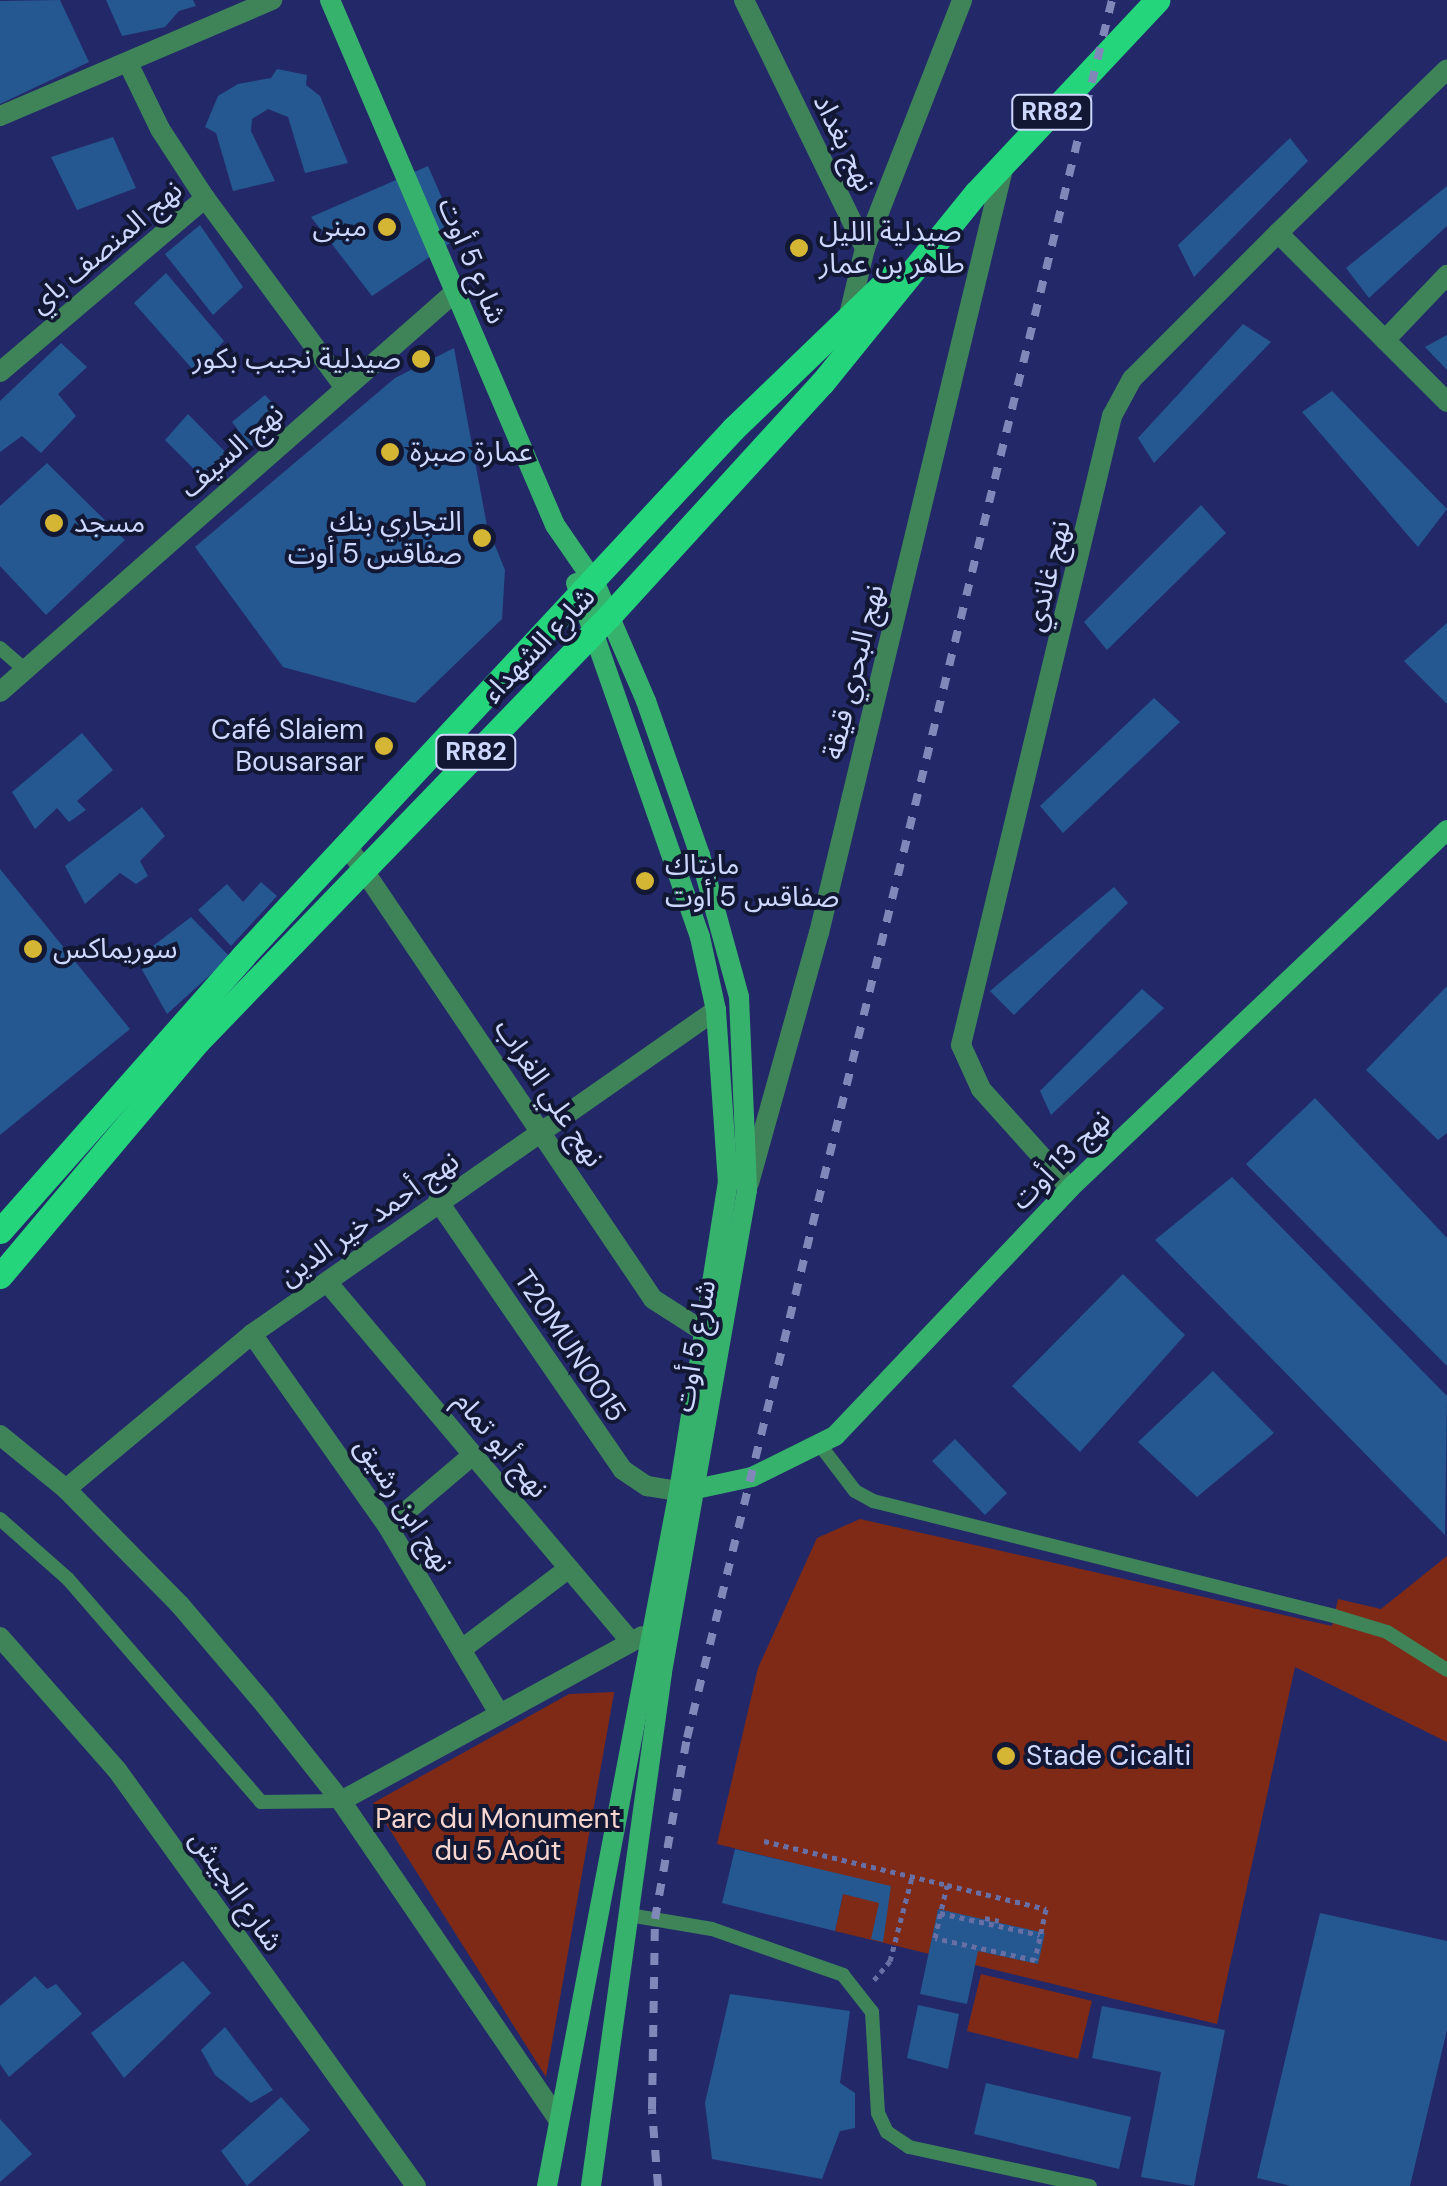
<!DOCTYPE html>
<html>
<head>
<meta charset="utf-8">
<style>
	body { margin:0 }
	#map { position:relative; width:1447px; height:2186px; overflow:hidden; background:#232968; font-family:"DM Sans","Noto Sans Arabic",sans-serif }
	div>[style] { position:absolute }
	[style*='--x'] { left:calc(var(--x)*1px); top:calc(var(--y)*1px); width:calc(var(--w)*1px); rotate:calc(var(--a)*1deg) }
	.green>* { inset:0; background:#7e2a16 }
	.building>* { inset:0; background:#255791 }
	.path>* { height:5px; margin-top:-2.5px; transform-origin:0; background:repeating-linear-gradient(90deg,#676fa4 0 5px,transparent 0 10px) }
	.service>* { height:14px; margin:-7px; padding:0 7px; transform-origin:7px; border-radius:7px; background:#3f8459 }
	.minor>* { height:20px; margin:-10px; padding:0 10px; transform-origin:10px; border-radius:10px; background:#3f8459 }
	.tertiary>* { height:20px; margin:-10px; padding:0 10px; transform-origin:10px; border-radius:10px; background:#3f8459 }
	.secondary>* { height:20px; margin:-10px; padding:0 10px; transform-origin:10px; border-radius:10px; background:#37b26d }
	.primary>* { height:25px; margin:-12.5px; padding:0 12.5px; transform-origin:12.5px; border-radius:12.5px; background:#24d57c }
	.rail>* { height:8px; margin-top:-4px; transform-origin:0; background:repeating-linear-gradient(90deg,#8088ba 0 12px,transparent 0 24px) }
	.dots>* { width:28px; height:28px; translate:-50% -50%; box-sizing:border-box; border:5px solid #121733; border-radius:50% }
	span { translate:-50% -50%; white-space:nowrap; text-align:center; line-height:1.15; -webkit-text-stroke:8px #121733; paint-order:stroke }
	.shield-label span { padding:2px 8px; background:#121733; border:2px solid; border-radius:8px; -webkit-text-stroke-width:0 }
	.shield-label { font-size:25px; color:#ced8ff; font-weight:700 }
	.street-label { font-size:28px; color:#ced8ff }
	.poi-label { font-size:28px; color:#ced8ff }
	.right { translate:-100% -50%; text-align:right }
	.left { translate:0 -50%; text-align:left }
	.park-label { font-size:28px; color:#f6d6ce }
</style>
</head>
<body>
<div id="map">
	<div class="green">
		<div style="clip-path:polygon(860px 1519px,1332px 1626px,1338px 1599px,1381px 1609px,1447px 1556px,1447px 1742px,1295px 1667px,1217px 2024px,835px 1931px,843px 1894px,789px 1862px,717px 1844px,758px 1668px,817px 1538px)"></div>
		<div style="clip-path:polygon(614px 1692px,614px 1693px,546px 2077px,373px 1803px,569px 1694px)"></div>
		<div style="clip-path:polygon(981px 1974px,1092px 2001px,1078px 2059px,967px 2031px)"></div>
	</div>
	<div class="building">
		<div style="clip-path:polygon(60px 0,89px 62px,0 104px,0 1px)"></div>
		<div style="clip-path:polygon(106px 0,193px 0,196px 6px,179px 11px,165px 27px,122px 36px)"></div>
		<div style="clip-path:polygon(277px 69px,307px 75px,306px 85px,320px 96px,348px 163px,305px 173px,288px 117px,268px 109px,252px 119px,251px 131px,275px 181px,233px 191px,216px 133px,205px 127px,218px 96px,238px 84px,271px 78px)"></div>
		<div style="clip-path:polygon(113px 137px,136px 188px,77px 210px,51px 157px)"></div>
		<div style="clip-path:polygon(1290px 138px,1308px 161px,1194px 277px,1178px 245px)"></div>
		<div style="clip-path:polygon(428px 166px,459px 237px,372px 296px,311px 217px)"></div>
		<div style="clip-path:polygon(1447px 186px,1447px 226px,1369px 298px,1346px 268px)"></div>
		<div style="clip-path:polygon(200px 225px,243px 287px,213px 315px,165px 254px)"></div>
		<div style="clip-path:polygon(166px 273px,224px 341px,195px 372px,134px 303px)"></div>
		<div style="clip-path:polygon(1243px 324px,1271px 342px,1154px 463px,1138px 438px)"></div>
		<div style="clip-path:polygon(1447px 335px,1447px 370px,1425px 347px)"></div>
		<div style="clip-path:polygon(61px 343px,87px 367px,58px 394px,76px 416px,41px 453px,22px 436px,0 452px,0 401px)"></div>
		<div style="clip-path:polygon(454px 348px,487px 526px,505px 570px,502px 619px,415px 703px,283px 667px,195px 547px,395px 378px)"></div>
		<div style="clip-path:polygon(1332px 391px,1447px 509px,1418px 547px,1302px 412px)"></div>
		<div style="clip-path:polygon(265px 395px,283px 414px,251px 447px,232px 422px)"></div>
		<div style="clip-path:polygon(188px 414px,236px 463px,210px 485px,165px 440px)"></div>
		<div style="clip-path:polygon(47px 463px,125px 540px,46px 615px,0 566px,0 506px)"></div>
		<div style="clip-path:polygon(1201px 505px,1226px 533px,1107px 650px,1084px 622px)"></div>
		<div style="clip-path:polygon(1447px 623px,1447px 704px,1404px 661px)"></div>
		<div style="clip-path:polygon(1154px 698px,1180px 722px,1063px 833px,1040px 806px)"></div>
		<div style="clip-path:polygon(82px 733px,113px 770px,77px 801px,86px 810px,69px 822px,57px 808px,35px 829px,12px 792px)"></div>
		<div style="clip-path:polygon(142px 807px,165px 836px,140px 861px,148px 876px,136px 884px,120px 873px,85px 904px,65px 866px)"></div>
		<div style="clip-path:polygon(0 869px,130px 1029px,0 1135px)"></div>
		<div style="clip-path:polygon(261px 882px,277px 896px,231px 946px,198px 910px,227px 884px,243px 902px)"></div>
		<div style="clip-path:polygon(1114px 887px,1128px 903px,1014px 1015px,990px 991px)"></div>
		<div style="clip-path:polygon(191px 917px,230px 957px,167px 1014px,136px 959px)"></div>
		<div style="clip-path:polygon(1447px 986px,1447px 1133px,1438px 1140px,1366px 1070px)"></div>
		<div style="clip-path:polygon(1142px 989px,1164px 1008px,1051px 1115px,1040px 1091px)"></div>
		<div style="clip-path:polygon(1315px 1098px,1447px 1238px,1447px 1366px,1246px 1164px)"></div>
		<div style="clip-path:polygon(1232px 1177px,1447px 1396px,1445px 1535px,1155px 1240px)"></div>
		<div style="clip-path:polygon(1123px 1274px,1185px 1335px,1080px 1452px,1012px 1386px)"></div>
		<div style="clip-path:polygon(1213px 1371px,1274px 1433px,1197px 1497px,1138px 1442px)"></div>
		<div style="clip-path:polygon(955px 1439px,1007px 1493px,985px 1515px,932px 1461px)"></div>
		<div style="clip-path:polygon(735px 1849px,891px 1886px,883px 1942px,871px 1939px,879px 1903px,843px 1894px,835px 1931px,722px 1903px)"></div>
		<div style="clip-path:polygon(938px 1909px,1045px 1933px,1038px 1964px,978px 1951px,967px 2004px,920px 1994px)"></div>
		<div style="clip-path:polygon(1320px 1913px,1447px 1941px,1447px 2030px,1410px 2186px,1291px 2186px,1257px 2178px)"></div>
		<div style="clip-path:polygon(183px 1961px,211px 1993px,124px 2078px,91px 2033px)"></div>
		<div style="clip-path:polygon(35px 1976px,47px 1989px,56px 1984px,82px 2014px,9px 2077px,0 2064px,0 2006px)"></div>
		<div style="clip-path:polygon(730px 1994px,850px 2011px,840px 2083px,855px 2093px,855px 2128px,840px 2131px,822px 2179px,712px 2159px,705px 2103px)"></div>
		<div style="clip-path:polygon(918px 2005px,959px 2014px,948px 2069px,907px 2058px)"></div>
		<div style="clip-path:polygon(1102px 2006px,1225px 2030px,1194px 2186px,1141px 2177px,1161px 2072px,1092px 2058px)"></div>
		<div style="clip-path:polygon(225px 2027px,273px 2090px,251px 2103px,215px 2075px,201px 2050px)"></div>
		<div style="clip-path:polygon(986px 2083px,1131px 2117px,1119px 2169px,974px 2134px)"></div>
		<div style="clip-path:polygon(281px 2097px,310px 2130px,247px 2186px,221px 2151px)"></div>
		<div style="clip-path:polygon(0 2119px,32px 2154px,0 2182px)"></div>
	</div>
	<div class="path">
		<div style="--x:764;--y:1841;--w:188;--a:13.5"></div>
		<div style="--x:947;--y:1885;--w:102;--a:13.6"></div>
		<div style="--x:1046;--y:1909;--w:52;--a:102.2"></div>
		<div style="--x:1035;--y:1960;--w:102;--a:-167.6"></div>
		<div style="--x:935;--y:1938;--w:54;--a:-77.2"></div>
		<div style="--x:940;--y:1913;--w:102;--a:12.4"></div>
		<div style="--x:985;--y:1918;--w:14;--a:12"></div>
		<div style="--x:874;--y:1980;--w:25;--a:-50"></div>
		<div style="--x:890;--y:1961;--w:87;--a:-75.3"></div>
	</div>
	<div class="service">
		<div style="--x:0;--y:648;--w:33;--a:41"></div>
		<div style="--x:820;--y:1445;--w:58;--a:52.7"></div>
		<div style="--x:855;--y:1491;--w:21;--a:29"></div>
		<div style="--x:873;--y:1501;--w:475;--a:14"></div>
		<div style="--x:1334;--y:1616;--w:55;--a:16.8"></div>
		<div style="--x:1387;--y:1632;--w:71;--a:32.3"></div>
		<div style="--x:0;--y:1519;--w:91;--a:41.4"></div>
		<div style="--x:68;--y:1579;--w:295;--a:49.1"></div>
		<div style="--x:261;--y:1802;--w:80;--a:-0.7"></div>
		<div style="--x:629;--y:1915;--w:84;--a:9.6"></div>
		<div style="--x:712;--y:1929;--w:139;--a:19.3"></div>
		<div style="--x:843;--y:1975;--w:47;--a:51.9"></div>
		<div style="--x:872;--y:2012;--w:101;--a:86.6"></div>
		<div style="--x:878;--y:2113;--w:21;--a:65"></div>
		<div style="--x:887;--y:2132;--w:27;--a:34"></div>
		<div style="--x:909;--y:2147;--w:185;--a:12.2"></div>
	</div>
	<div class="minor">
		<div style="--x:744;--y:0;--w:276;--a:64"></div>
		<div style="--x:865;--y:248;--w:69;--a:103.4"></div>
		<div style="--x:128;--y:63;--w:73;--a:64.1"></div>
		<div style="--x:160;--y:129;--w:82;--a:56.9"></div>
		<div style="--x:0;--y:116;--w:296;--a:-23.1"></div>
		<div style="--x:1278;--y:233;--w:235;--a:-44.1"></div>
		<div style="--x:865;--y:248;--w:266;--a:-68.6"></div>
		<div style="--x:1385;--y:340;--w:90;--a:-46.4"></div>
		<div style="--x:0;--y:372;--w:269;--a:-40.3"></div>
		<div style="--x:205;--y:198;--w:236;--a:53.6"></div>
		<div style="--x:0;--y:692;--w:606;--a:-41.32"></div>
		<div style="--x:348;--y:847;--w:545;--a:55.99"></div>
		<div style="--x:653;--y:1299;--w:63;--a:32.7"></div>
		<div style="--x:1070;--y:1188;--w:133;--a:-132"></div>
		<div style="--x:981;--y:1089;--w:48;--a:-114.4"></div>
		<div style="--x:961;--y:1045;--w:647;--a:-76.5"></div>
		<div style="--x:1112;--y:416;--w:42;--a:-61.6"></div>
		<div style="--x:1132;--y:379;--w:206;--a:-45"></div>
		<div style="--x:1278;--y:233;--w:239;--a:45"></div>
		<div style="--x:438;--y:1201;--w:326;--a:55.5"></div>
		<div style="--x:623;--y:1470;--w:29;--a:34"></div>
		<div style="--x:647;--y:1486;--w:32;--a:9"></div>
		<div style="--x:327;--y:1282;--w:471;--a:49.8"></div>
		<div style="--x:252;--y:1334;--w:236;--a:54.8"></div>
		<div style="--x:388;--y:1527;--w:217;--a:59.2"></div>
		<div style="--x:66;--y:1489;--w:242;--a:-39.8"></div>
		<div style="--x:252;--y:1334;--w:566;--a:-34.93"></div>
		<div style="--x:388;--y:1527;--w:111;--a:-40.3"></div>
		<div style="--x:462;--y:1649;--w:134;--a:-37.1"></div>
		<div style="--x:341;--y:1801;--w:343;--a:-28.7"></div>
	</div>
	<div class="tertiary">
		<div style="--x:749;--y:1183;--w:260;--a:-74.4"></div>
		<div style="--x:819;--y:933;--w:790;--a:-76.46"></div>
		<div style="--x:0;--y:1435;--w:85;--a:39.3"></div>
		<div style="--x:66;--y:1489;--w:163;--a:45.5"></div>
		<div style="--x:180;--y:1605;--w:131;--a:49.6"></div>
		<div style="--x:265;--y:1705;--w:122;--a:51.6"></div>
		<div style="--x:341;--y:1801;--w:386;--a:55.7"></div>
		<div style="--x:0;--y:1637;--w:177;--a:48.7"></div>
		<div style="--x:117;--y:1770;--w:512;--a:54.29"></div>
	</div>
	<div class="secondary">
		<div style="--x:330;--y:0;--w:571;--a:66.8"></div>
		<div style="--x:555;--y:525;--w:70;--a:55.4"></div>
		<div style="--x:595;--y:583;--w:129;--a:66.6"></div>
		<div style="--x:646;--y:701;--w:163;--a:70.7"></div>
		<div style="--x:700;--y:855;--w:147;--a:74.6"></div>
		<div style="--x:739;--y:997;--w:193;--a:87.6"></div>
		<div style="--x:747;--y:1190;--w:490;--a:100"></div>
		<div style="--x:662;--y:1673;--w:518;--a:97.88"></div>
		<div style="--x:696;--y:1489;--w:57;--a:-12.1"></div>
		<div style="--x:752;--y:1477;--w:93;--a:-26.3"></div>
		<div style="--x:835;--y:1436;--w:342;--a:-46.5"></div>
		<div style="--x:1070;--y:1188;--w:520;--a:-43.52"></div>
		<div style="--x:547;--y:2186;--w:707;--a:-79.25"></div>
		<div style="--x:679;--y:1491;--w:312;--a:-81"></div>
		<div style="--x:728;--y:1183;--w:173;--a:-94"></div>
		<div style="--x:716;--y:1010;--w:75;--a:-102.4"></div>
		<div style="--x:700;--y:937;--w:375;--a:-109.3"></div>
	</div>
	<div class="primary">
		<div style="--x:0;--y:1231;--w:367;--a:-48.5"></div>
		<div style="--x:243;--y:956;--w:720;--a:-47.08"></div>
		<div style="--x:733;--y:429;--w:222;--a:-43.9"></div>
		<div style="--x:0;--y:1276;--w:307;--a:-49.9"></div>
		<div style="--x:198;--y:1041;--w:591;--a:-45.96"></div>
		<div style="--x:609;--y:616;--w:316;--a:-47.6"></div>
		<div style="--x:822;--y:383;--w:245;--a:-51"></div>
		<div style="--x:976;--y:193;--w:265;--a:-46.8"></div>
	</div>
	<div class="rail">
		<div style="--x:658;--y:2186;--w:77;--a:-94.5"></div>
		<div style="--x:652;--y:2109;--w:190;--a:-89.1"></div>
		<div style="--x:655;--y:1919;--w:184;--a:-80"></div>
		<div style="--x:687;--y:1738;--w:1789;--a:-76.26"></div>
	</div>
	<div class="dots">
		<div style="left:387px;top:227px;background:#d5b534"></div>
		<div style="left:799px;top:248px;background:#d5b534"></div>
		<div style="left:421px;top:359px;background:#d5b534"></div>
		<div style="left:390px;top:452px;background:#d5b534"></div>
		<div style="left:54px;top:523px;background:#d5b534"></div>
		<div style="left:482px;top:538px;background:#d5b534"></div>
		<div style="left:384px;top:746px;background:#d5b534"></div>
		<div style="left:645px;top:881px;background:#d5b534"></div>
		<div style="left:33px;top:949px;background:#d5b534"></div>
		<div style="left:1006px;top:1756px;background:#d5b534"></div>
	</div>
	<div class="shield-label">
		<span style="left:1052px;top:112px">RR82</span>
		<span style="left:476px;top:752px">RR82</span>
	</div>
	<div class="street-label">
		<span style="left:844px;top:143px;rotate:64deg">نهج بغداد</span>
		<span style="left:106px;top:247px;rotate:-40deg">نهج المنصف باي</span>
		<span style="left:472px;top:261px;rotate:67deg">شارع 5 أوت</span>
		<span style="left:232px;top:451px;rotate:-41deg">نهج السيف</span>
		<span style="left:1048px;top:576px;rotate:-76deg">نهج غاندي</span>
		<span style="left:539px;top:645px;rotate:-46deg">شارع الشهداء</span>
		<span style="left:854px;top:672px;rotate:-76deg">نهج البحري قيقة</span>
		<span style="left:549px;top:1093px;rotate:56deg">نهج علي الغراب</span>
		<span style="left:1061px;top:1160px;rotate:-45deg">نهج 13 أوت</span>
		<span style="left:369px;top:1219px;rotate:-35deg">نهج أحمد خير الدين</span>
		<span style="left:570px;top:1346px;rotate:56deg">T20MUN0015</span>
		<span style="left:695px;top:1346px;rotate:-80deg">شارع 5 أوت</span>
		<span style="left:501px;top:1445px;rotate:50deg">نهج أبو تمام</span>
		<span style="left:404px;top:1505px;rotate:57deg">نهج ابن رشيق</span>
		<span style="left:236px;top:1891px;rotate:55deg">شارع الجيش</span>
	</div>
	<div class="poi-label">
		<span class="right" style="left:367px;top:227px">مبنى</span>
		<span class="left" style="left:819px;top:248px">صيدلية الليل<br>طاهر بن عمار</span>
		<span class="right" style="left:401px;top:359px">صيدلية نجيب بكور</span>
		<span class="left" style="left:410px;top:452px">عمارة صبرة</span>
		<span class="right" style="left:462px;top:538px">التجاري بنك<br>صفاقس 5 أوت</span>
		<span class="left" style="left:74px;top:523px">مسجد</span>
		<span class="right" style="left:364px;top:746px">Café Slaiem<br>Bousarsar</span>
		<span class="left" style="left:665px;top:881px">مايتاك<br>صفاقس 5 أوت</span>
		<span class="left" style="left:53px;top:949px">سوريماكس</span>
		<span class="left" style="left:1026px;top:1756px">Stade Cicalti</span>
	</div>
	<div class="park-label">
		<span style="left:498px;top:1835px">Parc du Monument<br>du 5 Août</span>
	</div>
</div>
</body>
</html>
